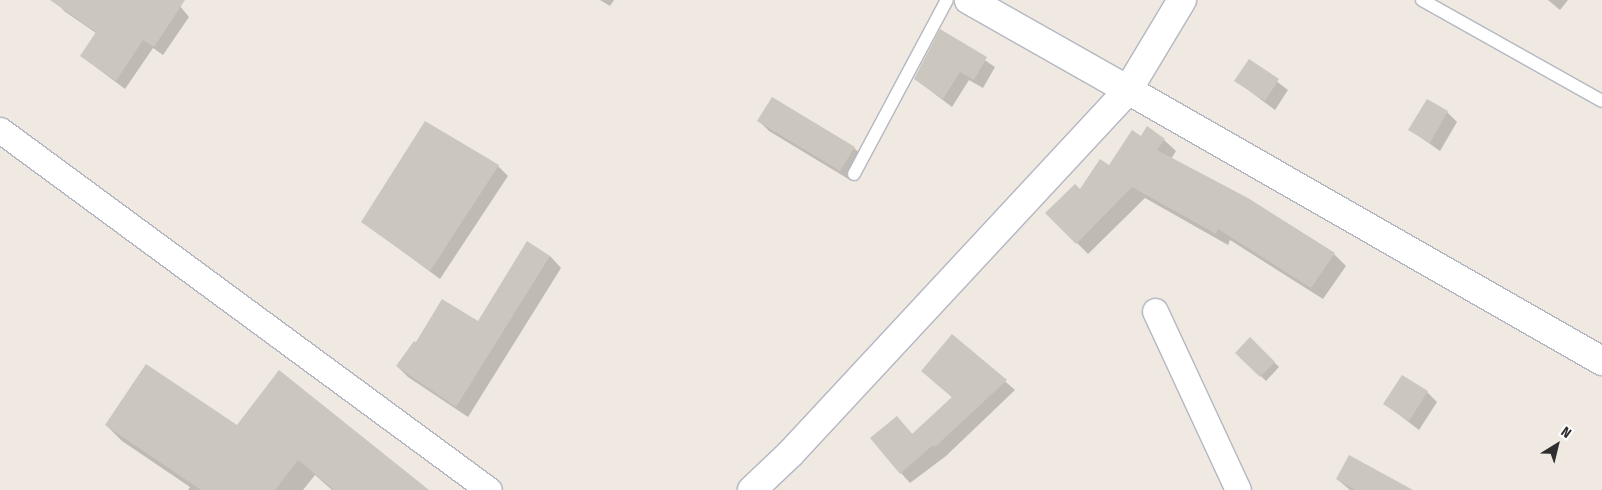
<!DOCTYPE html>
<html>
<head>
<meta charset="utf-8">
<style>
	body { margin:0 }
	#map { position:relative; width:1602px; height:490px; overflow:hidden; background:#efe9e1; font-family:"Fira Sans Condensed",sans-serif }
	div>[style] { position:absolute }
	[style*='--x'] { left:calc(var(--x)*1px); top:calc(var(--y)*1px); width:calc(var(--w)*1px); rotate:calc(var(--a)*1deg) }
	.shadow>* { inset:0; background:#0003 }
	.building>* { inset:0; background:#cbc7bf }
	.roads { filter:drop-shadow(1px 0 #b4b7c1) drop-shadow(-1px 0 #b4b7c1) drop-shadow(0 1px #b4b7c1) drop-shadow(0 -1px #b4b7c1) }
	.lane>* { height:12px; margin:-6px; padding:0 6px; transform-origin:6px; border-radius:6px; background:#fff }
	.street>* { height:25px; margin:-12.5px; padding:0 12.5px; transform-origin:12.5px; border-radius:12.5px; background:#fff }
	.secondary>* { height:28px; margin:-14px; padding:0 14px; transform-origin:14px; border-radius:14px; background:#fff }
	span { translate:-50% -50%; white-space:nowrap; text-align:center; line-height:1.15; -webkit-text-stroke:4px #fff; paint-order:stroke }
	.north { position:absolute; left:1532px; top:420px; width:50px; height:50px; -webkit-text-stroke:4px #fff; paint-order:stroke; rotate:36deg; font-size:14px; font-weight:700; line-height:20px; text-align:center; color:#2e2e2e }
	.north::after { content:''; display:block; margin:auto; width:18px; height:22px; background:#2e2e2e; clip-path:polygon(50% 0,100% 100%,50% 72%,0 100%) }
</style>
</head>
<body>
<div id="map">
	<div class="shadow">
		<div style="clip-path:polygon(56px 0,175px 0,189px 17px,163px 55px,153px 48px,125px 89px,81px 56px,96px 33px,64px 11px)"></div>
		<div style="clip-path:polygon(600px 0,614px 0,610px 6px)"></div>
		<div style="clip-path:polygon(1548px 0,1568px 0,1560px 10px)"></div>
		<div style="clip-path:polygon(941px 31px,995px 67px,983px 88px,969px 80px,952px 107px,915px 79px)"></div>
		<div style="clip-path:polygon(1249px 60px,1288px 90px,1275px 110px,1236px 81px)"></div>
		<div style="clip-path:polygon(1447px 112px,1457px 122px,1440px 151px,1410px 130px)"></div>
		<div style="clip-path:polygon(759px 121px,854px 148px,864px 157px,850px 180px,769px 131px)"></div>
		<div style="clip-path:polygon(1141px 138px,1164px 140px,1176px 151px,1171px 159px,1247px 199px,1334px 254px,1346px 266px,1323px 299px,1230px 240px,1228px 245px,1145px 198px,1088px 254px,1047px 213px,1081px 191px)"></div>
		<div style="clip-path:polygon(498px 166px,508px 176px,440px 279px,363px 222px)"></div>
		<div style="clip-path:polygon(550px 256px,561px 268px,468px 417px,408px 377px,397px 366px,416px 344px,479px 323px)"></div>
		<div style="clip-path:polygon(952px 335px,1015px 390px,946px 456px,910px 483px,901px 473px,897px 417px,913px 435px,953px 398px,932px 380px)"></div>
		<div style="clip-path:polygon(1250px 339px,1279px 367px,1266px 381px,1237px 353px)"></div>
		<div style="clip-path:polygon(1427px 392px,1437px 402px,1419px 430px,1385px 404px)"></div>
		<div style="clip-path:polygon(106px 425px,237px 427px,427px 490px,332px 490px,315px 475px,303px 490px,188px 490px,190px 487px,122px 441px)"></div>
		<div style="clip-path:polygon(1337px 479px,1408px 490px,1350px 490px)"></div>
	</div>
	<div class="building">
		<div style="clip-path:polygon(50px 0,185px 0,154px 47px,143px 40px,116px 81px,80px 56px,96px 32px)"></div>
		<div style="clip-path:polygon(940px 29px,987px 57px,974px 80px,960px 72px,943px 99px,914px 79px)"></div>
		<div style="clip-path:polygon(1249px 59px,1279px 79px,1265px 101px,1234px 81px)"></div>
		<div style="clip-path:polygon(772px 97px,855px 147px,840px 171px,757px 121px)"></div>
		<div style="clip-path:polygon(1427px 99px,1448px 111px,1430px 143px,1408px 130px)"></div>
		<div style="clip-path:polygon(425px 121px,499px 165px,430px 271px,361px 222px)"></div>
		<div style="clip-path:polygon(1147px 126px,1165px 139px,1157px 150px,1248px 198px,1335px 253px,1311px 288px,1218px 229px,1216px 234px,1132px 187px,1076px 244px,1045px 213px,1075px 184px,1080px 189px,1100px 159px,1109px 165px,1132px 130px,1141px 136px)"></div>
		<div style="clip-path:polygon(527px 241px,550px 256px,456px 407px,396px 366px,414px 341px,416px 342px,442px 299px,478px 321px)"></div>
		<div style="clip-path:polygon(952px 334px,1007px 380px,935px 447px,933px 445px,900px 474px,870px 438px,897px 416px,912px 434px,952px 397px,921px 371px)"></div>
		<div style="clip-path:polygon(1250px 337px,1275px 362px,1260px 377px,1235px 353px)"></div>
		<div style="clip-path:polygon(146px 364px,237px 425px,279px 370px,429px 490px,334px 490px,298px 460px,275px 490px,201px 490px,105px 425px)"></div>
		<div style="clip-path:polygon(1402px 375px,1428px 391px,1409px 421px,1383px 404px)"></div>
		<div style="clip-path:polygon(1349px 455px,1413px 490px,1355px 490px,1336px 479px)"></div>
	</div>
	<div class="roads">
		<div class="lane">
			<div style="--x:1422;--y:0;--w:206;--a:29.3"></div>
			<div style="--x:854;--y:174;--w:197;--a:-61.9"></div>
		</div>
		<div class="street">
			<div style="--x:0;--y:130;--w:607;--a:36.36"></div>
			<div style="--x:1155;--y:311;--w:197;--a:65.1"></div>
		</div>
		<div class="secondary">
			<div style="--x:1182;--y:0;--w:105;--a:121"></div>
			<div style="--x:1128;--y:90;--w:546;--a:29.76"></div>
			<div style="--x:752;--y:490;--w:52;--a:-43.5"></div>
			<div style="--x:790;--y:454;--w:497;--a:-47.1"></div>
			<div style="--x:1128;--y:90;--w:183;--a:-150.5"></div>
		</div>
	</div>
	<div class="north">N</div>
</div>
</body>
</html>
